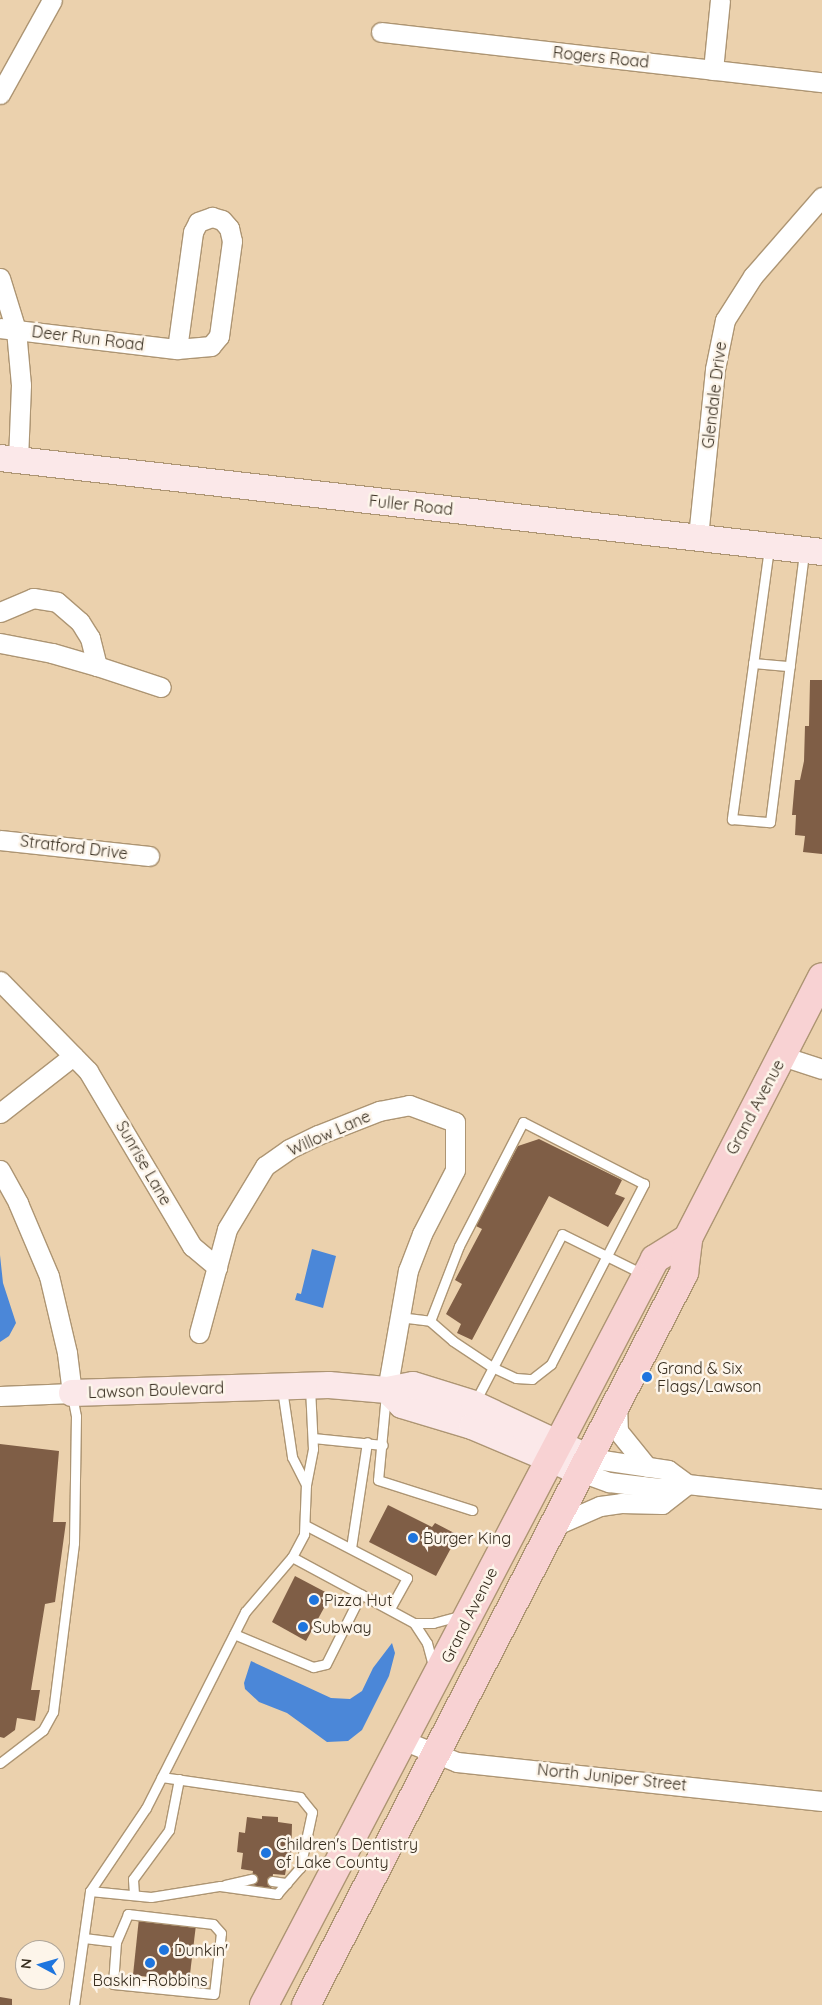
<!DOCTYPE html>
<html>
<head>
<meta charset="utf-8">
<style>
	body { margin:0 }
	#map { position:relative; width:822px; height:2005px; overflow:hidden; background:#ebd1ad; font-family:Quicksand,sans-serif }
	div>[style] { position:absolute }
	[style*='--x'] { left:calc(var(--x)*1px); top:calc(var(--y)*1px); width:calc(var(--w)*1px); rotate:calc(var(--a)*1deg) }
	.water>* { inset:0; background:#4b87d8 }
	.building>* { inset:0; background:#7f5e46 }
	.roads { filter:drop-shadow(1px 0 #ad9573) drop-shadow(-1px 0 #ad9573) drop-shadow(0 1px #ad9573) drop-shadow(0 -1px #ad9573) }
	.lane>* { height:9px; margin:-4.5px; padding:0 4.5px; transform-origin:4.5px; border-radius:4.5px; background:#fff }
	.street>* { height:19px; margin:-9.5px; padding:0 9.5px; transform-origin:9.5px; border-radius:9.5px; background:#fff }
	.secondary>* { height:26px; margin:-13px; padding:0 13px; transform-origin:13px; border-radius:13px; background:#fbe8e9 }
	.primary>* { height:28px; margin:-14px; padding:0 14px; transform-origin:14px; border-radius:14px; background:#f8d2d3 }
	.dots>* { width:14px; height:14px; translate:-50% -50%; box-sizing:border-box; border:2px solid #fdf5ea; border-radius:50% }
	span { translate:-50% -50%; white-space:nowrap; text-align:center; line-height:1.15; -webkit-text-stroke:5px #fdf5ea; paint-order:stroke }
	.street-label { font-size:16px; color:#372d1f }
	.poi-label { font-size:16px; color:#372d1f }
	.left { translate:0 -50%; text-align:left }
	.north { position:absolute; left:15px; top:1940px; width:50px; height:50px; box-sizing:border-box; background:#fdf5ea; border:1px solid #aea599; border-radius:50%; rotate:276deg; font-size:14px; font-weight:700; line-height:20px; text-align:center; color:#372d1f }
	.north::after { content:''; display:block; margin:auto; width:18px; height:22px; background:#1e75de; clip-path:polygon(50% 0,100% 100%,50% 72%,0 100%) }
</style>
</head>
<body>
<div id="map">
	<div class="water">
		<div style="clip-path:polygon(312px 1249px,336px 1256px,323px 1308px,295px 1300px,297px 1293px,301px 1294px)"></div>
		<div style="clip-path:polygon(0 1255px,3px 1283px,16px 1323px,9px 1336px,0 1342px)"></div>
		<div style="clip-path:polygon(392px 1643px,395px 1653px,389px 1676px,362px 1730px,348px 1741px,327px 1742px,287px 1713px,259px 1702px,245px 1689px,244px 1683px,251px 1661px,331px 1698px,350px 1699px,362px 1691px,373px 1668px)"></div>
	</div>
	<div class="building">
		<div style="clip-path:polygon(810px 680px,822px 680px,822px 854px,803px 852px,805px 836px,795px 835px,796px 815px,792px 815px,795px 780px,800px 780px,804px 761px,805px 726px,809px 726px)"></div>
		<div style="clip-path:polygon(539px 1139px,622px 1180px,615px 1194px,625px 1198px,608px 1227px,549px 1196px,472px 1340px,457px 1333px,461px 1324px,446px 1314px,462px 1284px,455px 1280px,482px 1229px,476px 1226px,518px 1146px)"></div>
		<div style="clip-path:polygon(0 1444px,59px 1451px,53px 1522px,66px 1522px,55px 1602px,45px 1604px,31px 1690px,40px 1690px,35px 1721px,17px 1718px,15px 1730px,4px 1738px,0 1737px)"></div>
		<div style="clip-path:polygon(388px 1505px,432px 1527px,435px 1523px,458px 1535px,436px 1576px,369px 1542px)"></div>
		<div style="clip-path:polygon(295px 1576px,331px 1595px,306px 1641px,272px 1622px)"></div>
		<div style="clip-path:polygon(262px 1816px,278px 1817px,278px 1822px,292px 1824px,291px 1859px,288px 1858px,285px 1875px,273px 1874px,271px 1891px,250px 1888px,253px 1871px,241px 1869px,243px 1853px,237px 1852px,239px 1832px,245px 1833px,247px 1817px,262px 1819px)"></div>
		<div style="clip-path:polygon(139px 1918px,196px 1925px,189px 1982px,133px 1975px)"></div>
		<div style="clip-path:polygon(0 1997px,12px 1999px,12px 2005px,0 2005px)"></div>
	</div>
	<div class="roads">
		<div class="lane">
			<div style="--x:769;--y:548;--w:274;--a:97.8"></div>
			<div style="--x:732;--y:819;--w:38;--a:5"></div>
			<div style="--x:770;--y:822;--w:272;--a:-82.8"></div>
			<div style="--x:753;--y:663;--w:37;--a:5"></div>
			<div style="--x:399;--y:1317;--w:31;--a:7"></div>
			<div style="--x:430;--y:1321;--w:30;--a:41"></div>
			<div style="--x:453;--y:1341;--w:47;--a:33.7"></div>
			<div style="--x:492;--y:1367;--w:26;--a:25"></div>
			<div style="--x:516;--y:1378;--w:16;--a:4"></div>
			<div style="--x:532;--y:1379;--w:24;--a:-38"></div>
			<div style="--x:551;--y:1364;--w:203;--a:-62.7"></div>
			<div style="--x:644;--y:1184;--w:136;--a:-152.9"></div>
			<div style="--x:523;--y:1122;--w:140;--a:117.3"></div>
			<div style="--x:459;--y:1246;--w:80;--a:111.1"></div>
			<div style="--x:282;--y:1389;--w:69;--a:81.6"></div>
			<div style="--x:292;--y:1457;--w:31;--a:63"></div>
			<div style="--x:386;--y:1394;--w:86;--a:95.3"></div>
			<div style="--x:378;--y:1480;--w:99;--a:17.7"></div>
			<div style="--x:475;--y:1402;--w:189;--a:-62.6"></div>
			<div style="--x:562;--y:1234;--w:93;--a:26.3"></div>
			<div style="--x:313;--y:1438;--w:70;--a:5.7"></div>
			<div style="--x:305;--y:1525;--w:115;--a:27.5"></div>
			<div style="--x:407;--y:1578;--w:35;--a:119"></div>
			<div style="--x:351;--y:1548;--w:107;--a:-81.4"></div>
			<div style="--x:292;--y:1557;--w:139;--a:28.4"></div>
			<div style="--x:414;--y:1623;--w:19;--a:0"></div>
			<div style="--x:433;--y:1623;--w:30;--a:-15"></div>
			<div style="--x:414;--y:1623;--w:24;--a:57"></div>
			<div style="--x:427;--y:1643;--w:23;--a:75"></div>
			<div style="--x:234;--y:1634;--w:86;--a:22.7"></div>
			<div style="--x:313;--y:1667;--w:13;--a:-13"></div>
			<div style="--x:326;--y:1664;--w:78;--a:-63.4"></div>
			<div style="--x:0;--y:1763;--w:54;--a:-37.5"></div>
			<div style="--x:43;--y:1730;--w:21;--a:-61"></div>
			<div style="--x:53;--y:1712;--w:170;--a:-82.9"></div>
			<div style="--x:74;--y:1543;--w:127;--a:-89.1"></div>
			<div style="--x:76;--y:1416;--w:20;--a:-101"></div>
			<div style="--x:272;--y:1881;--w:15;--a:8"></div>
			<div style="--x:225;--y:1885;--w:28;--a:-13"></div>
			<div style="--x:90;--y:1891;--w:61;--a:5.6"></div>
			<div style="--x:151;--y:1897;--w:70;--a:-9.1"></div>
			<div style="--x:220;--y:1886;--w:58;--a:8"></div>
			<div style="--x:277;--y:1894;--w:35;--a:-49"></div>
			<div style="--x:300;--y:1868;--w:57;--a:-77.9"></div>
			<div style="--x:312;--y:1812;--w:19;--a:-129"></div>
			<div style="--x:300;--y:1797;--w:140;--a:-171.8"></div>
			<div style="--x:134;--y:1894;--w:15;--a:-94"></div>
			<div style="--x:133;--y:1879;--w:61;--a:-53.7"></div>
			<div style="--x:169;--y:1830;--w:52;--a:-78.9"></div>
			<div style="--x:84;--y:1938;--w:32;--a:7"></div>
			<div style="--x:116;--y:1942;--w:42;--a:94.1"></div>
			<div style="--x:113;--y:1984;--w:101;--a:5.7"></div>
			<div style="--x:214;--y:1994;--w:61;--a:-83.5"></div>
			<div style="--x:221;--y:1933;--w:12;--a:-132"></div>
			<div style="--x:213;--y:1924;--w:86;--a:-173.3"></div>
			<div style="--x:128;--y:1914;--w:30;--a:113"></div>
			<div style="--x:74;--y:2005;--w:115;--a:-82"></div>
			<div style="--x:90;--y:1891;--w:100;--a:-56"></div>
			<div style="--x:146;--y:1808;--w:220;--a:-63.2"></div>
			<div style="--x:245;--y:1612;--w:72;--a:-49.5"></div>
			<div style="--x:292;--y:1557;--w:26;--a:-62"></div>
			<div style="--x:304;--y:1534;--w:49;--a:-87.7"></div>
			<div style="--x:306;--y:1485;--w:37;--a:-79"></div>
			<div style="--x:313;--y:1449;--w:61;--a:-92.8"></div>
		</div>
		<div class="street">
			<div style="--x:381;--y:32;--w:444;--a:6.5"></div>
			<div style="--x:713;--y:70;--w:70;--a:-84.3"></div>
			<div style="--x:0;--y:94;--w:107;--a:-61"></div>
			<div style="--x:212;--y:217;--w:10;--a:17"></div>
			<div style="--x:222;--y:220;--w:11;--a:49"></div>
			<div style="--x:229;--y:228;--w:13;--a:77"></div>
			<div style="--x:232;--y:241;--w:96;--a:97.8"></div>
			<div style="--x:219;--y:336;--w:13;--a:129"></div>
			<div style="--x:211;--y:346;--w:34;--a:175"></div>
			<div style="--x:177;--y:349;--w:118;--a:-82.2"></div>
			<div style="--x:193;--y:232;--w:11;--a:-63"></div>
			<div style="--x:198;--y:222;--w:15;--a:-20"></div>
			<div style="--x:0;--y:278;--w:54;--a:72.9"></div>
			<div style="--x:16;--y:330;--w:55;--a:84.8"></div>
			<div style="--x:21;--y:385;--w:75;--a:92.3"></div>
			<div style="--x:0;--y:328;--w:178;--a:6.8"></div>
			<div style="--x:698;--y:537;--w:169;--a:-84.2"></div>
			<div style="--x:715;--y:369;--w:50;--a:-78.5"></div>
			<div style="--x:725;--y:320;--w:52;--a:-57.5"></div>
			<div style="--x:753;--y:276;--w:105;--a:-48.9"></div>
			<div style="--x:0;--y:612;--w:36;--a:-23"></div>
			<div style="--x:33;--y:598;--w:24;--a:9"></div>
			<div style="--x:57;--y:602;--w:30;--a:41"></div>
			<div style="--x:80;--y:622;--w:19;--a:58"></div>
			<div style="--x:90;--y:638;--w:29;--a:76"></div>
			<div style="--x:97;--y:666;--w:67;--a:18.2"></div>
			<div style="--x:0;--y:643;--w:53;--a:10.9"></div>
			<div style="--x:52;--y:653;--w:47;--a:16.1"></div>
			<div style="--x:0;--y:840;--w:150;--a:6.1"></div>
			<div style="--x:0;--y:981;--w:126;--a:45.6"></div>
			<div style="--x:88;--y:1071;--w:204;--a:59.3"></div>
			<div style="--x:192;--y:1246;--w:33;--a:40"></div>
			<div style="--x:782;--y:1056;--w:42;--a:18"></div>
			<div style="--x:0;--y:1113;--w:93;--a:-38"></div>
			<div style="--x:0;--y:1170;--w:38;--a:61"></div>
			<div style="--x:18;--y:1203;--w:79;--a:67"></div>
			<div style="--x:49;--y:1276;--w:79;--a:76.8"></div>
			<div style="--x:67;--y:1353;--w:40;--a:82.9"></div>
			<div style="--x:72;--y:1393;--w:72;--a:177.6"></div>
			<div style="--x:199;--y:1333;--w:108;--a:-74.9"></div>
			<div style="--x:227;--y:1229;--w:74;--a:-58.9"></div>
			<div style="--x:265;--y:1166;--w:29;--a:-35"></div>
			<div style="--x:289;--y:1149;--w:32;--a:-26"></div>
			<div style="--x:318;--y:1135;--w:66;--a:-21.5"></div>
			<div style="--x:379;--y:1111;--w:31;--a:-11"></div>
			<div style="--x:409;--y:1105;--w:49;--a:20.3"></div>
			<div style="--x:455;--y:1122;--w:48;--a:90"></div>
			<div style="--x:455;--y:1170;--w:72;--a:117.3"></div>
			<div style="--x:422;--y:1234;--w:39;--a:111"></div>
			<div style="--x:408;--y:1270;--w:122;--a:99.9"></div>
			<div style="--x:617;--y:1404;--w:27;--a:88"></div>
			<div style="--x:618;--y:1431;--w:46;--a:51.1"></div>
			<div style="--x:589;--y:1458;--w:80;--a:8.6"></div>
			<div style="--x:668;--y:1470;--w:24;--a:36"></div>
			<div style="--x:581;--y:1472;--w:30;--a:20"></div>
			<div style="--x:609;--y:1482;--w:33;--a:7"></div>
			<div style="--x:642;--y:1486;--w:18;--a:6"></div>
			<div style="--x:660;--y:1488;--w:27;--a:-8"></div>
			<div style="--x:687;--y:1484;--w:136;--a:6.3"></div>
			<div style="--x:554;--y:1526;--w:50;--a:-23.5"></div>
			<div style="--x:600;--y:1506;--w:21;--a:-8"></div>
			<div style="--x:621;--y:1503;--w:41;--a:1.4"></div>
			<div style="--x:662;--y:1504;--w:31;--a:-38"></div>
			<div style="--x:405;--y:1741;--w:56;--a:22"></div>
			<div style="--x:457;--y:1762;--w:367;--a:6.1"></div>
		</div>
		<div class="secondary">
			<div style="--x:0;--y:458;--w:827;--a:6.52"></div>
			<div style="--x:387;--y:1390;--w:21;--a:45"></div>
			<div style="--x:402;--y:1405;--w:73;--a:16.7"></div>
			<div style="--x:472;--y:1426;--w:105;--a:22.9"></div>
			<div style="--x:72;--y:1393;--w:257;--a:-1.8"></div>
			<div style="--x:329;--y:1385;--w:58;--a:4.9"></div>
			<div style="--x:387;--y:1390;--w:26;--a:-11"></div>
			<div style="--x:413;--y:1385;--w:64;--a:17.3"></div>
			<div style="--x:474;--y:1404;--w:127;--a:25.2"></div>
		</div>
		<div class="primary">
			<div style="--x:264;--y:2005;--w:842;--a:-62.34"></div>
			<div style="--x:655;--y:1259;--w:39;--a:-32"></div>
			<div style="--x:306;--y:2005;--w:824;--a:-62.69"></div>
			<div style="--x:684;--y:1273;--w:35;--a:-83"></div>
			<div style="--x:688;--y:1238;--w:293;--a:-62.8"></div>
		</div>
	</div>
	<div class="dots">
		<div style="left:647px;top:1377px;background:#1e75de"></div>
		<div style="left:413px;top:1538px;background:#1e75de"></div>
		<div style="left:314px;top:1600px;background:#1e75de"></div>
		<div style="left:303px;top:1627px;background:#1e75de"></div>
		<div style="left:266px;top:1853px;background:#1e75de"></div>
		<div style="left:164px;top:1950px;background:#1e75de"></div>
		<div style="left:150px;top:1963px;background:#1e75de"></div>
	</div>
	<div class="street-label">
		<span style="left:601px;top:57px;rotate:6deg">Rogers Road</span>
		<span style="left:88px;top:338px;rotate:7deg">Deer Run Road</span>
		<span style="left:714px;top:395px;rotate:-83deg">Glendale Drive</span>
		<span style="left:411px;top:505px;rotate:6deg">Fuller Road</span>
		<span style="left:74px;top:847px;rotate:7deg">Stratford Drive</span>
		<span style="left:755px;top:1107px;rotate:-62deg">Grand Avenue</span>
		<span style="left:329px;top:1133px;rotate:-24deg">Willow Lane</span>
		<span style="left:144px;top:1163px;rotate:60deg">Sunrise Lane</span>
		<span style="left:156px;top:1390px;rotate:-2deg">Lawson Boulevard</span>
		<span style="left:469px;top:1615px;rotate:-63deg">Grand Avenue</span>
		<span style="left:612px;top:1777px;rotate:6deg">North Juniper Street</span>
	</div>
	<div class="poi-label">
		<span class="left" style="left:657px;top:1377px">Grand &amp; Six<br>Flags/Lawson</span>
		<span class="left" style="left:423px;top:1538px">Burger King</span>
		<span class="left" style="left:324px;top:1600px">Pizza Hut</span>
		<span class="left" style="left:313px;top:1627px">Subway</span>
		<span class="left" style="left:276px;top:1853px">Children's Dentistry<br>of Lake County</span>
		<span class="left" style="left:174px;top:1950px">Dunkin'</span>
		<span style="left:150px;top:1980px">Baskin-Robbins</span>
	</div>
	<div class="north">N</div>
</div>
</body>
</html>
